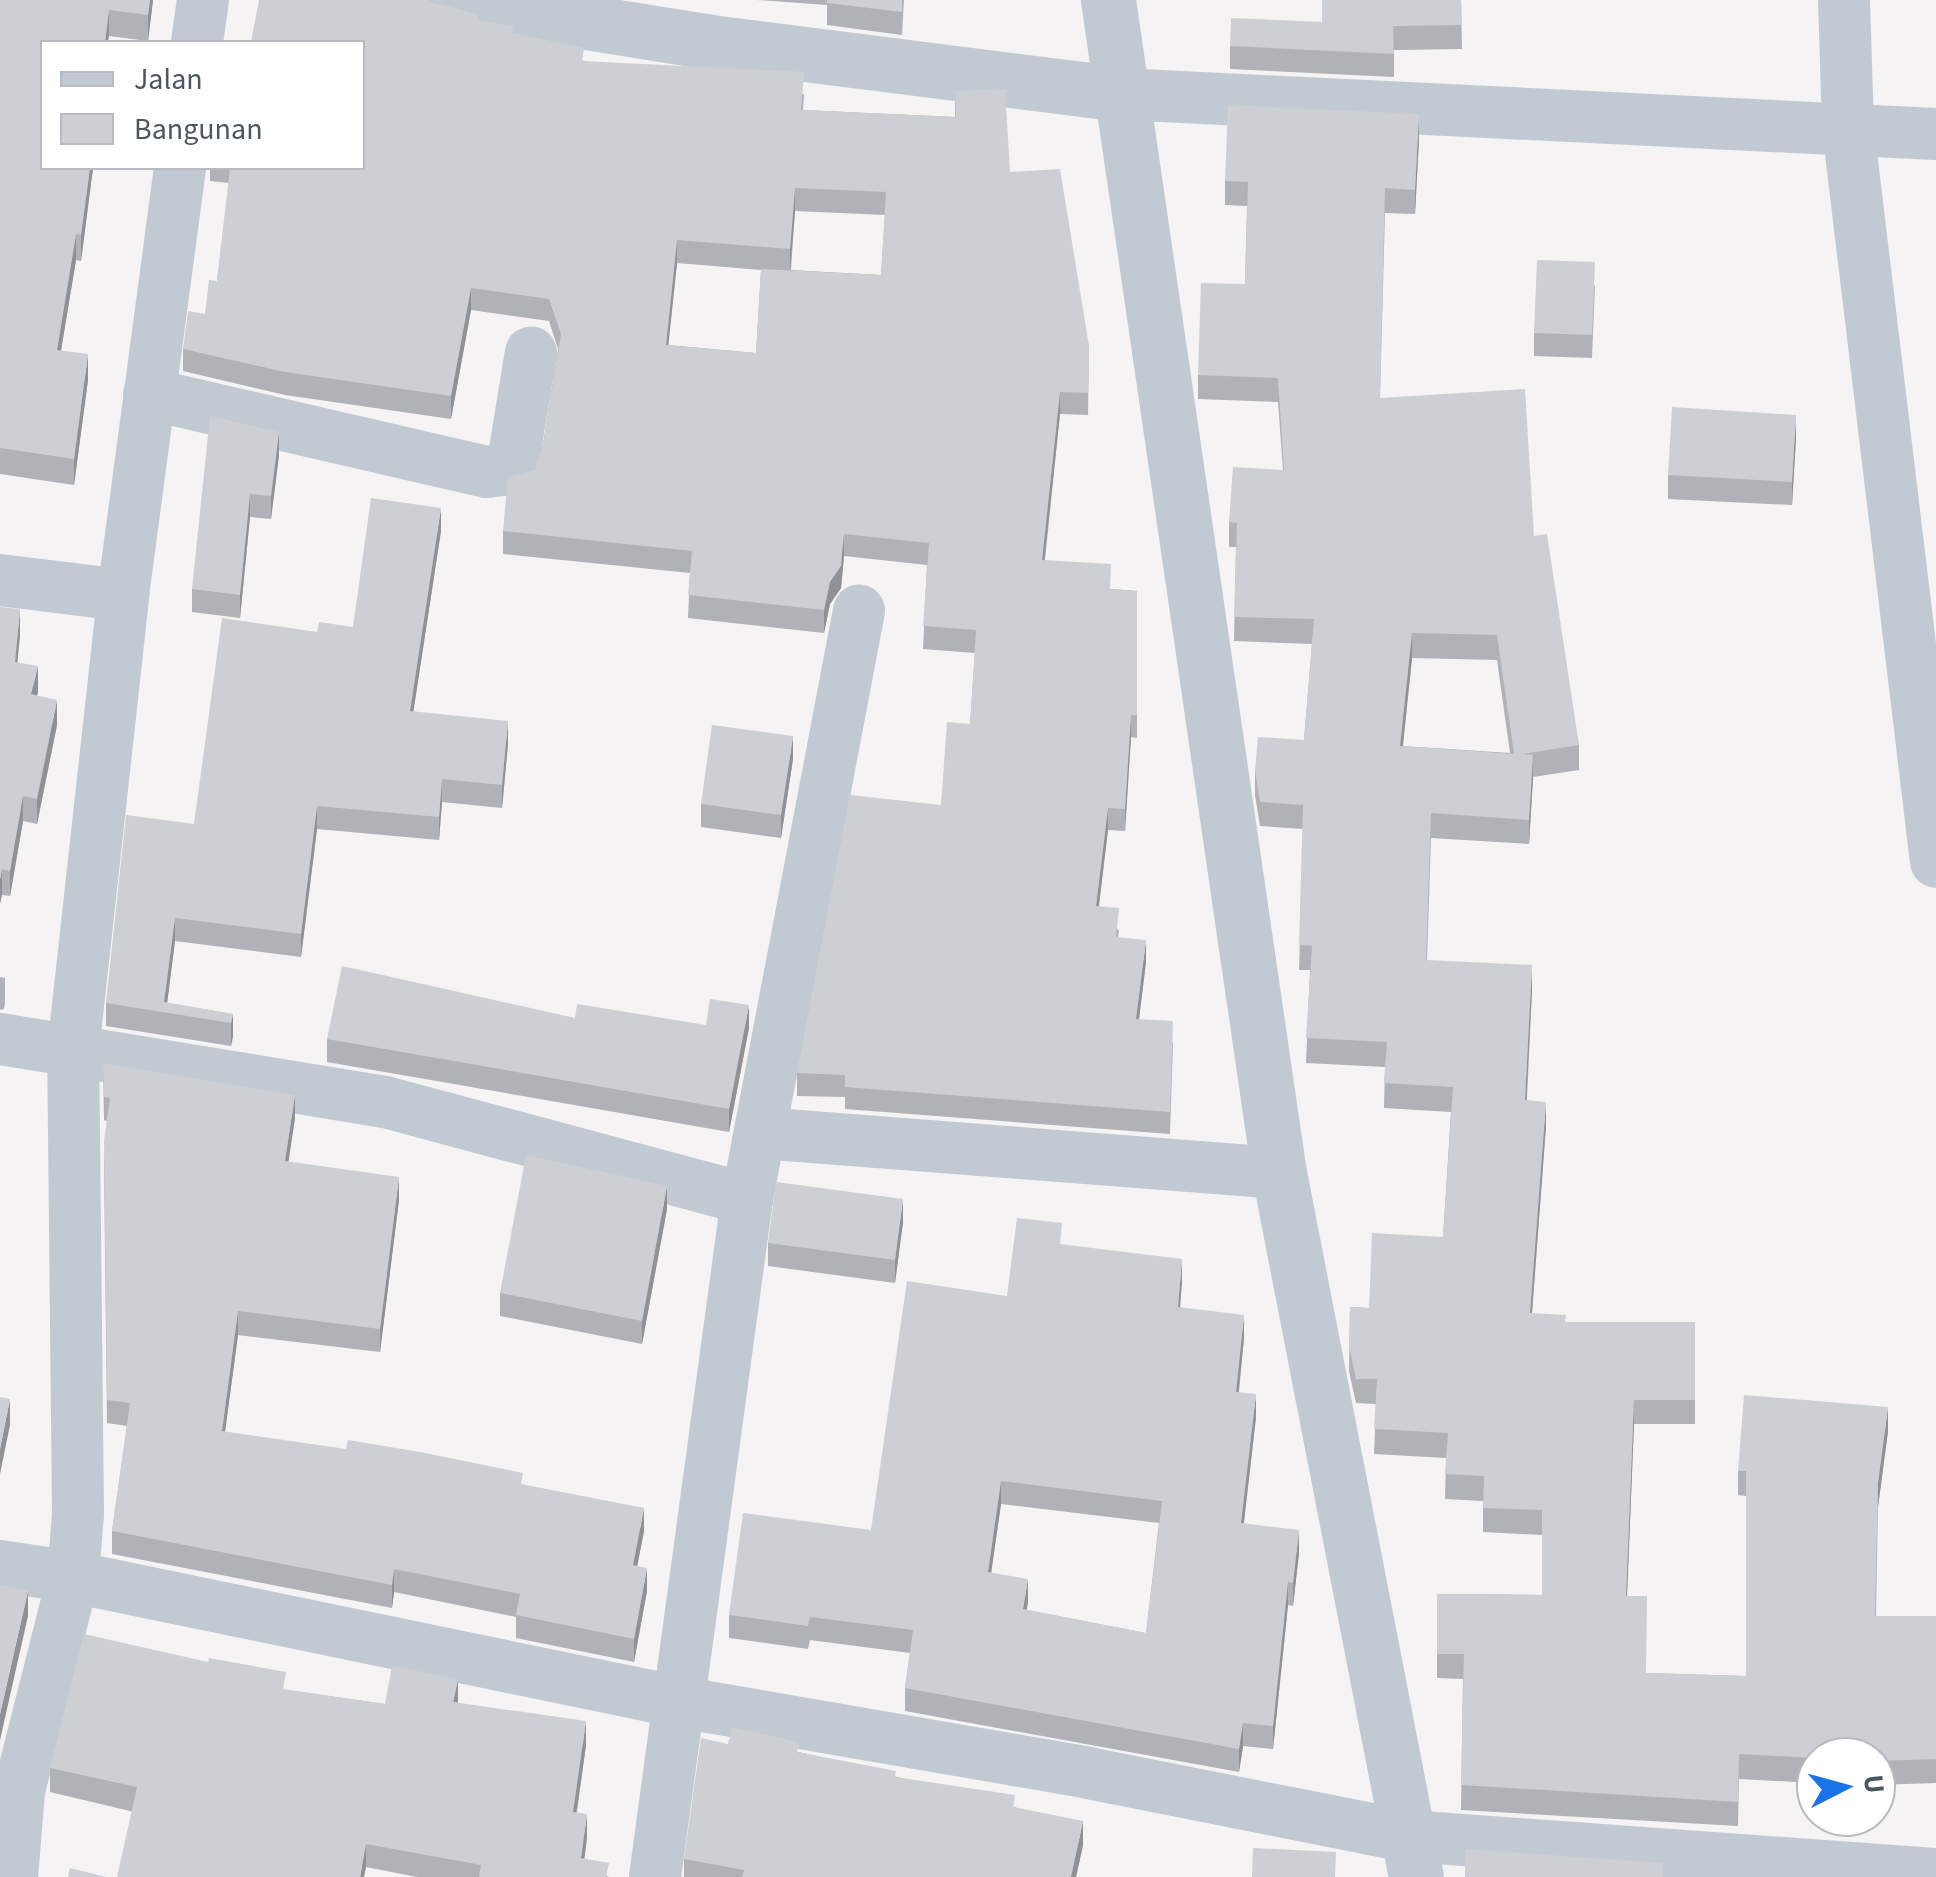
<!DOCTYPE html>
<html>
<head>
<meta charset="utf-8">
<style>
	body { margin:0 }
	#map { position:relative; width:1936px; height:1877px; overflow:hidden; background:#f5f3f3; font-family:"Source Sans 3",sans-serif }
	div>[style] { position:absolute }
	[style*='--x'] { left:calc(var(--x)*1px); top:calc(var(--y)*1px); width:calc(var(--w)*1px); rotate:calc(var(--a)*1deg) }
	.minor>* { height:52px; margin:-26px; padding:0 26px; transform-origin:26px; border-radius:26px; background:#c1cad2 }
	.tertiary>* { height:55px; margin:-27.5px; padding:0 27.5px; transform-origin:27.5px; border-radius:27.5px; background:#c1cad2 }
	.wall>* { inset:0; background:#b0b2b7 }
	.shaded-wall>* { inset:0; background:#909195 }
	.building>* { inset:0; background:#cdcfd5 }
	span { translate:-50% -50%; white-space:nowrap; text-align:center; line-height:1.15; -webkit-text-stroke:8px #fff; paint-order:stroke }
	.legend { position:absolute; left:40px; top:40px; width:325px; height:130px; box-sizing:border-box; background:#fff; border:2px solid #b7bbc0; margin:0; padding:12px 18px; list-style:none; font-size:30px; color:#4a5661 }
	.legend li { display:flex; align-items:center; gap:20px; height:50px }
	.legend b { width:50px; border:2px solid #b7bbc0 }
	.north { position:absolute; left:1796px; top:1737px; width:100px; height:100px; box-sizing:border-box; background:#fff; border:2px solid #b7bbc0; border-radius:50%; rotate:84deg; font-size:28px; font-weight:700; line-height:40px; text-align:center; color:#4a5661 }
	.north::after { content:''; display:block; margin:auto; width:35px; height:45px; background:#1a73e8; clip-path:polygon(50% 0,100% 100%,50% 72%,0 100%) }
</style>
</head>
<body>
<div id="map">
	<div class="minor">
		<div style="--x:1844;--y:0;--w:128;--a:88.2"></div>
		<div style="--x:1848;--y:128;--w:739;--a:83.16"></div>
		<div style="--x:197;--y:42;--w:42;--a:-81.9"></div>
		<div style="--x:1121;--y:94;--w:816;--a:2.81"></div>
		<div style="--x:149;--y:394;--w:347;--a:13"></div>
		<div style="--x:487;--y:472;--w:16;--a:-7"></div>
		<div style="--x:503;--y:470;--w:13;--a:-39"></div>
		<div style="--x:513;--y:462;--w:111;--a:-80.7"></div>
		<div style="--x:0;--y:580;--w:124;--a:7"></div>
		<div style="--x:0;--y:1039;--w:390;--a:9.3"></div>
		<div style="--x:385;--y:1102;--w:375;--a:15"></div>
		<div style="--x:747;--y:1199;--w:684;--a:97.73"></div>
		<div style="--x:760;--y:1133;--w:521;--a:4.41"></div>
		<div style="--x:747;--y:1199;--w:599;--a:-79.22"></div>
		<div style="--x:0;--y:1566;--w:74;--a:8.6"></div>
		<div style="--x:73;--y:1577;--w:619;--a:11.65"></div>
		<div style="--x:679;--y:1702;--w:415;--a:9.8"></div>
		<div style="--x:1088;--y:1773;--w:325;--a:11.2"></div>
		<div style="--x:1407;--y:1836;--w:530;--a:4.11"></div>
		<div style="--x:12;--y:1877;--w:86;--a:-85.3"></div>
		<div style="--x:19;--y:1791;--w:221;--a:-75.8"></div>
		<div style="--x:73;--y:1577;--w:63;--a:-85.5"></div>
		<div style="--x:78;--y:1514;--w:463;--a:-90.6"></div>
		<div style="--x:73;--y:1051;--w:459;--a:-83.7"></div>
		<div style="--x:123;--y:595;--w:431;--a:-82.4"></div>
	</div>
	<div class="tertiary">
		<div style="--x:449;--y:0;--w:264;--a:9.1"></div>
		<div style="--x:710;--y:42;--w:414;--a:7.2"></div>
		<div style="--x:1108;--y:0;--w:1185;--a:81.71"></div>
		<div style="--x:1279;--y:1173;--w:717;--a:78.99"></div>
	</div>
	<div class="wall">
		<div style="clip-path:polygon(0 0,153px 0,148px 41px,109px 36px,42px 168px,93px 168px,81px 261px,76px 260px,61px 350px,88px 380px,74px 485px,0 474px)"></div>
		<div style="clip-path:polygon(757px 0,904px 0,902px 35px,827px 25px,827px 5px)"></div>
		<div style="clip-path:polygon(1461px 0,1462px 49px,1394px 50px,1394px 77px,1230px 69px,1230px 46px,1322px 22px)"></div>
		<div style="clip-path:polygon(evenodd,430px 2px,584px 61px,804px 94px,803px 110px,955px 117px,955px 91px,1010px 172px,1089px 346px,1088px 415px,1060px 414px,1045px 560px,1111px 589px,1137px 591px,1137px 738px,1131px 737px,1125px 831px,1108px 830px,1099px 906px,1119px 931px,1118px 937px,1146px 962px,1139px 1020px,1173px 1043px,1170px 1134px,845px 1109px,845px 1097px,797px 1096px,797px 1073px,941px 805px,970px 724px,975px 653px,923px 649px,927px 565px,844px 556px,841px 588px,830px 604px,824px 633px,688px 618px,690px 573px,503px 554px,503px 531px,534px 470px,543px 444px,558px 349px,549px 321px,471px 310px,451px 419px,285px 395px,183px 371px,183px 349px,205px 314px,217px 281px,229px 183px,210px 181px,210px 168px,362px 168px,430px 2px,795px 211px,885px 215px,881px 275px,791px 270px,795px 211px,430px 2px,677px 263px,761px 270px,756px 353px,668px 345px,677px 263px)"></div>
		<div style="clip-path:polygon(evenodd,1419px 139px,1415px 214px,1385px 213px,1380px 398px,1534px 536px,1579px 745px,1579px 770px,1533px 777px,1529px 844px,1431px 838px,1427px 960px,1532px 990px,1527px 1100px,1546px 1126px,1532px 1313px,1566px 1322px,1695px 1322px,1695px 1424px,1634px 1424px,1627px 1596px,1646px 1673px,1746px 1676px,1746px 1496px,1738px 1495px,1738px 1471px,1888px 1431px,1878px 1507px,1876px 1616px,1936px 1616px,1936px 1783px,1876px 1785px,1876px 1757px,1816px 1757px,1816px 1783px,1739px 1779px,1738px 1826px,1461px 1810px,1463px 1679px,1437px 1678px,1437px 1594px,1542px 1595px,1542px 1535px,1483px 1532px,1483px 1501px,1445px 1499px,1446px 1458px,1374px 1454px,1376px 1404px,1356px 1403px,1349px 1371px,1350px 1307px,1369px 1308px,1443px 1237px,1451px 1112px,1384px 1108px,1385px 1067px,1306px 1063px,1310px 970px,1299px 970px,1303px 829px,1260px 826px,1255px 795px,1255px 770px,1304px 740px,1312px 644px,1234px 641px,1236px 547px,1229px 547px,1229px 522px,1283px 470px,1278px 402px,1198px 399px,1198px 375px,1245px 284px,1247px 206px,1225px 205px,1225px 181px,1419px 139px,1412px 658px,1497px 660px,1510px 753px,1403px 746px,1412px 658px)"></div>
		<div style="clip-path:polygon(1595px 285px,1592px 358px,1534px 356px,1534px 333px)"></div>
		<div style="clip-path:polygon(279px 432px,279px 455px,271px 519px,250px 517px,240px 618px,192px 612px,192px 589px)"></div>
		<div style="clip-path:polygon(1796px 438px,1792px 505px,1668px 499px,1668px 475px)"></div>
		<div style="clip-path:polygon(441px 531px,413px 712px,508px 744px,502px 808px,442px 802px,439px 840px,317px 829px,301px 957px,175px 941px,167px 1003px,233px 1014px,231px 1046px,106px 1026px,106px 1003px,194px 824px,317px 632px,353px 627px)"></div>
		<div style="clip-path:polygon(0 607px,20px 635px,17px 662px,38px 692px,37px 695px,57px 725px,37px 824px,23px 821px,10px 896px,2px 895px)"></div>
		<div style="clip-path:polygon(793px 759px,781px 838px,701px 827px,701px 804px)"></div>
		<div style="clip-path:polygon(0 977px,5px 978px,5px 1003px,4px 1009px,0 1010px)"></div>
		<div style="clip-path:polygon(575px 1018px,749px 1028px,729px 1132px,327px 1062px,327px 1039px)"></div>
		<div style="clip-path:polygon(103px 1063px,295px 1118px,288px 1162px,399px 1200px,380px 1352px,238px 1335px,225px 1432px,523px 1485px,644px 1531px,637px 1566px,647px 1591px,634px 1662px,516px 1638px,516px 1617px,394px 1592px,392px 1608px,112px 1554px,112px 1531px,127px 1426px,107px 1423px,104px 1165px,107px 1121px,104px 1120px)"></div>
		<div style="clip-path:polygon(667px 1209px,642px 1344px,500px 1316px,500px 1293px)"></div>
		<div style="clip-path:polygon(903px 1222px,895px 1283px,768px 1266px,768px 1243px)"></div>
		<div style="clip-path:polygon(evenodd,1062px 1245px,1182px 1282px,1180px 1307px,1244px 1338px,1239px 1392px,1256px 1417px,1244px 1523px,1299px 1553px,1293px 1606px,1288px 1605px,1273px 1749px,1243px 1746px,1239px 1772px,905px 1711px,905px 1688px,910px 1653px,810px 1640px,808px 1649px,729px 1638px,729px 1615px,871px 1530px,1007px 1296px,1062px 1245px,1001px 1504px,1159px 1523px,1146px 1633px,1026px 1610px,1028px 1602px,991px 1573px,1001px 1504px)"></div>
		<div style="clip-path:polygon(286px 1690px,385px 1704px,458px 1703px,586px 1745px,577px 1812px,587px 1838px,584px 1859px,609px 1877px,417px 1877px,366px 1867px,50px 1792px,50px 1768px)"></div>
		<div style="clip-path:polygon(728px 1744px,799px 1752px,1015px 1807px,1083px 1845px,1076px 1877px,684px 1877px,684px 1859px)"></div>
	</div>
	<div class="shaded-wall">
		<div style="clip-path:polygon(150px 0,153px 0,148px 41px,148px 15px)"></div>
		<div style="clip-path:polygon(109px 10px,109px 36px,108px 42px,105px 42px)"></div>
		<div style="clip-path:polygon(1419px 114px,1419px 139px,1415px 214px,1415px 190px)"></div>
		<div style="clip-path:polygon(90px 168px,93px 168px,81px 261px,81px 235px)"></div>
		<div style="clip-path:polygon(795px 188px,795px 211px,790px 272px,790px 249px)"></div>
		<div style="clip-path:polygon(76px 234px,76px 260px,57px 375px,57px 350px)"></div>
		<div style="clip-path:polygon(677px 240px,677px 263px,666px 367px,666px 345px)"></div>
		<div style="clip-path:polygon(471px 288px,471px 310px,451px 419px,451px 396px)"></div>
		<div style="clip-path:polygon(88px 354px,88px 380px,74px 485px,74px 459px)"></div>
		<div style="clip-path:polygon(1060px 392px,1060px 414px,1042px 582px,1042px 560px)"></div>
		<div style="clip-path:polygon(1796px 415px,1796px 438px,1792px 505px,1792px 482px)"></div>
		<div style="clip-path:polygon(279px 432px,279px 455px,271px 519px,271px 496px)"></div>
		<div style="clip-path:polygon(250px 494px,250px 517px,240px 618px,240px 595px)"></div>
		<div style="clip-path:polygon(441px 508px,441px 531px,410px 734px,410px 711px)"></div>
		<div style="clip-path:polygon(844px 534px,844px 556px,841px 588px,830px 604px,824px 633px,824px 610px,830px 582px)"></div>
		<div style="clip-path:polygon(20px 609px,20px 635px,15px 687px,15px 662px)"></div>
		<div style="clip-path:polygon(1412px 633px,1412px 658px,1400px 771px,1400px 746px)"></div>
		<div style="clip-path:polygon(38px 666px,38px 692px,31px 720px,31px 694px)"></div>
		<div style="clip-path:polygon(57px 700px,57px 725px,37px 824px,37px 799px)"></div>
		<div style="clip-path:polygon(1131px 715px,1131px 737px,1125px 831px,1125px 809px)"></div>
		<div style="clip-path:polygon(508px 721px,508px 744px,502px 808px,502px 785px)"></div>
		<div style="clip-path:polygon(793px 736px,793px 759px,781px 838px,781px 815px)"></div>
		<div style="clip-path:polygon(1533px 755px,1533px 779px,1529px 844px,1529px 820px)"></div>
		<div style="clip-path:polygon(442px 779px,442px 802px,439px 840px,439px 817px)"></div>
		<div style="clip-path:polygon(23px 796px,23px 821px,10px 896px,10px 871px)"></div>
		<div style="clip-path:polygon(317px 806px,317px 829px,301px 957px,301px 934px)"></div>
		<div style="clip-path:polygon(1108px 808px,1108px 830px,1096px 928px,1096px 906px)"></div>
		<div style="clip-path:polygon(2px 869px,2px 895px,0 904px,0 879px)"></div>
		<div style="clip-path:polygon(175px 918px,175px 941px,166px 1012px,164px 1002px)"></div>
		<div style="clip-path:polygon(1146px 940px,1146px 962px,1136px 1042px,1136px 1019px)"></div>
		<div style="clip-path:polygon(1532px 965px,1532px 990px,1525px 1125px,1525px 1100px)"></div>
		<div style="clip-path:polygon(749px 1005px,749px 1028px,729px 1132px,729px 1109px)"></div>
		<div style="clip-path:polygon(233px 1014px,233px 1037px,231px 1046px,231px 1023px)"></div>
		<div style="clip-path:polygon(295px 1095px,295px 1118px,285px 1185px,285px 1161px)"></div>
		<div style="clip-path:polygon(1546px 1102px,1546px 1126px,1530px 1338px,1530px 1313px)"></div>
		<div style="clip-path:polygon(399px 1177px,399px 1200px,380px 1352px,380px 1329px)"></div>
		<div style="clip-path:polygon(667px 1186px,667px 1209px,642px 1344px,642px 1321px)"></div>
		<div style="clip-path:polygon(903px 1199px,903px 1222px,895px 1283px,895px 1260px)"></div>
		<div style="clip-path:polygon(1182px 1259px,1182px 1282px,1178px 1330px,1178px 1307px)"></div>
		<div style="clip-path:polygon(238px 1311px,238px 1335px,222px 1454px,222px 1431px)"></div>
		<div style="clip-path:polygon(1244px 1315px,1244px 1338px,1236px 1415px,1236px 1392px)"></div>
		<div style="clip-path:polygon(1256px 1394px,1256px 1417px,1241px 1546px,1241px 1523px)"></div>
		<div style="clip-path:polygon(10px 1399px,10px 1425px,0 1474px,0 1449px)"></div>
		<div style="clip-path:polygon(1634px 1400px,1634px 1424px,1626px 1621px,1626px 1596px)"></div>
		<div style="clip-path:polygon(1888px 1407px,1888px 1431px,1878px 1507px,1878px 1483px)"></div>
		<div style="clip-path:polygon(1001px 1481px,1001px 1504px,988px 1595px,988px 1572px)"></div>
		<div style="clip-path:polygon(644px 1508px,644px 1531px,633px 1588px,633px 1565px)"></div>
		<div style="clip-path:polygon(1299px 1530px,1299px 1553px,1293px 1606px,1293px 1583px)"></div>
		<div style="clip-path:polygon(647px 1568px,647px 1591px,634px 1662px,634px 1639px)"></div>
		<div style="clip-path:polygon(394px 1569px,394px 1592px,392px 1608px,392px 1585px)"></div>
		<div style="clip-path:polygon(1028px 1579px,1028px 1602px,1023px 1632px,1023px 1609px)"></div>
		<div style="clip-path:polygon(1288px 1582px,1288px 1605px,1273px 1749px,1273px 1726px)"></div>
		<div style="clip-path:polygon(28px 1591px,28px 1616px,0 1740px,0 1714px)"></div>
		<div style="clip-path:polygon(458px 1679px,458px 1703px,453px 1702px)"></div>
		<div style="clip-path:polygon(586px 1721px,586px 1745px,573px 1836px,573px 1812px)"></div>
		<div style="clip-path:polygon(1243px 1723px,1243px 1746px,1239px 1772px,1239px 1749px)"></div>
		<div style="clip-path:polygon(587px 1814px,587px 1838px,582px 1877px,581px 1858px)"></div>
		<div style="clip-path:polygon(1083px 1821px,1083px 1845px,1076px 1877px,1071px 1877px)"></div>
		<div style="clip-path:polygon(366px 1844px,366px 1867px,364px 1877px,360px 1877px)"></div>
	</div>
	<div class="building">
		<div style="clip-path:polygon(0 0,150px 0,148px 15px,109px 10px,105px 42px,42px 42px,42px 168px,90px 168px,81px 235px,76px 234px,57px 350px,88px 354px,74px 459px,0 448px)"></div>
		<div style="clip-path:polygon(evenodd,259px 0,428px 0,430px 2px,478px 14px,478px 20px,513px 26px,512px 33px,584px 48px,582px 61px,804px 72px,801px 110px,956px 117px,955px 91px,1005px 89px,1010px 172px,1060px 169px,1089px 346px,1088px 393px,1060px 392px,1042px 560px,1111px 564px,1110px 589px,1137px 591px,1137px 715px,1131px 715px,1125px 809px,1108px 808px,1096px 906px,1119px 908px,1116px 937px,1146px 940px,1136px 1019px,1173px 1021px,1170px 1112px,845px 1087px,845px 1075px,797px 1073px,850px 795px,941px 805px,947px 722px,970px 724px,976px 630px,923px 626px,929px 543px,844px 534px,841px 566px,830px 582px,824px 610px,688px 595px,692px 551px,503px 531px,508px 477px,534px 470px,543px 444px,561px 334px,549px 299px,471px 288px,451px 396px,285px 372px,183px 349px,188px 311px,205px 314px,209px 280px,217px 281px,230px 168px,362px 168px,362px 42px,251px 42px,259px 0,795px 188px,886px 192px,881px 275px,761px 269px,756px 353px,666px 345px,677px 240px,790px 249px,795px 188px)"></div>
		<div style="clip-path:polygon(827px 0,902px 0,902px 12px,827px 3px)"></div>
		<div style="clip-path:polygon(1322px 0,1461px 0,1462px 25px,1393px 26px,1394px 54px,1230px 46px,1231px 18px,1322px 22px)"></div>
		<div style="clip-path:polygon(evenodd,1228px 105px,1419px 114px,1415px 190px,1385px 188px,1380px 398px,1525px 389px,1534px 536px,1547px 534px,1579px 745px,1523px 754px,1533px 755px,1529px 820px,1431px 813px,1426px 960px,1532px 965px,1525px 1100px,1546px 1102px,1530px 1313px,1566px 1315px,1565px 1322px,1695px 1322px,1695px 1400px,1634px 1400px,1626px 1596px,1647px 1596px,1646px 1673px,1746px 1676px,1746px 1471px,1738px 1471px,1744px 1395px,1888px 1407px,1878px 1483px,1875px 1616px,1936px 1616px,1936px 1759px,1876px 1761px,1876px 1757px,1816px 1757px,1816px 1758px,1739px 1754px,1738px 1802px,1461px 1785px,1464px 1654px,1437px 1654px,1437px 1594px,1542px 1595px,1542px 1510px,1483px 1508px,1484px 1476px,1445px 1474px,1448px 1433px,1374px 1429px,1377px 1379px,1356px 1379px,1349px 1346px,1350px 1307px,1369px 1308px,1372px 1233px,1443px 1237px,1453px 1087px,1384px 1083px,1387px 1042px,1306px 1038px,1312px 946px,1299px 945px,1303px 805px,1260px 802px,1255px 770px,1258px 737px,1304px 740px,1314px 619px,1234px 617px,1237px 523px,1229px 522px,1233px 467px,1284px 470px,1278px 378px,1198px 375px,1201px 283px,1245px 284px,1248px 182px,1225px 181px,1228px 105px,1412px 633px,1497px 635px,1514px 754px,1400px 746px,1412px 633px)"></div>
		<div style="clip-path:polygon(1537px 260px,1595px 262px,1592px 335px,1534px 333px)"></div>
		<div style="clip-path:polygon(1672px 407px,1796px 415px,1792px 482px,1668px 475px)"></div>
		<div style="clip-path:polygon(210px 416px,279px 432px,271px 496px,250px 494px,240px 595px,192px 589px)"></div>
		<div style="clip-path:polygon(371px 498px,441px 508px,410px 711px,508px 721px,502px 785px,442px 779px,439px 817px,317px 806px,301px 934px,175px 918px,164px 1002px,233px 1014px,231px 1023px,106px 1003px,126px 815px,194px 824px,222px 618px,317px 632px,319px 622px,353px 627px)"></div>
		<div style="clip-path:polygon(0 607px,20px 609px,15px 662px,38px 666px,31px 694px,57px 700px,37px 799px,23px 796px,10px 871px,2px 869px,0 879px)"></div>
		<div style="clip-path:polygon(712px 725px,793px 736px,781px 815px,701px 804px)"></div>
		<div style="clip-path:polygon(342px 966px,575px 1018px,577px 1004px,706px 1025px,710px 999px,749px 1005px,729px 1109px,327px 1039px)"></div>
		<div style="clip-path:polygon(103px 1063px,295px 1095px,285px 1161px,399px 1177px,380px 1329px,238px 1311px,222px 1431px,346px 1449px,348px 1440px,420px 1452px,523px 1473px,521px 1484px,644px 1508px,633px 1565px,647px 1568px,634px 1639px,516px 1615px,520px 1594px,394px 1569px,392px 1585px,112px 1531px,130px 1403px,107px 1400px,104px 1141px,110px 1098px,104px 1097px)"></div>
		<div style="clip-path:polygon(526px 1155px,667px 1186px,642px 1321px,500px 1293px)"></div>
		<div style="clip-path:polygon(776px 1182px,903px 1199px,895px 1260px,768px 1243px)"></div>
		<div style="clip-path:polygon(evenodd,1017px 1218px,1062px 1223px,1060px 1244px,1182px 1259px,1178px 1307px,1244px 1315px,1236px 1392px,1256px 1394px,1241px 1523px,1299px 1530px,1293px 1583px,1288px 1582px,1273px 1726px,1243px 1723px,1239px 1749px,905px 1688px,913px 1630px,810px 1617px,808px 1626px,729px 1615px,743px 1513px,871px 1530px,907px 1281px,1007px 1296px,1017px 1218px,1001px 1481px,1162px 1501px,1146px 1633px,1023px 1609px,1028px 1579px,988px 1572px,1001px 1481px)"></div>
		<div style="clip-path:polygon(0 1397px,10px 1399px,0 1449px)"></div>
		<div style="clip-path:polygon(0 1585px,28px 1591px,0 1714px)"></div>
		<div style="clip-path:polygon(84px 1634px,208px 1662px,209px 1658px,286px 1672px,283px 1689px,385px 1704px,392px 1666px,458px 1679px,453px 1702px,586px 1721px,573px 1812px,587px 1814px,581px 1858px,609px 1863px,606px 1877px,479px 1877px,481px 1865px,366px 1844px,360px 1877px,117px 1877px,137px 1787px,50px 1768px)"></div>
		<div style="clip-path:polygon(732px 1727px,799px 1742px,797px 1752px,896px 1771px,895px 1777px,1015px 1795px,1013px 1807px,1083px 1821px,1071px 1877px,742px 1877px,744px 1870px,684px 1859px,701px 1738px,728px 1744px)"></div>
		<div style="clip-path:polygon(1253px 1848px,1336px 1852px,1335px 1877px,1252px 1877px)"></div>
		<div style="clip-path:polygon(1465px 1849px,1663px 1863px,1663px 1877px,1465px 1877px)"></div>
		<div style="clip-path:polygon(70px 1868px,106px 1877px,68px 1877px)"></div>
	</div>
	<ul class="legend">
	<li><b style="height:12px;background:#c1cad2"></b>Jalan</li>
	<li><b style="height:28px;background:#cdcfd5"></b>Bangunan</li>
	</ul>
	<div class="north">U</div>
</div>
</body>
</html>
